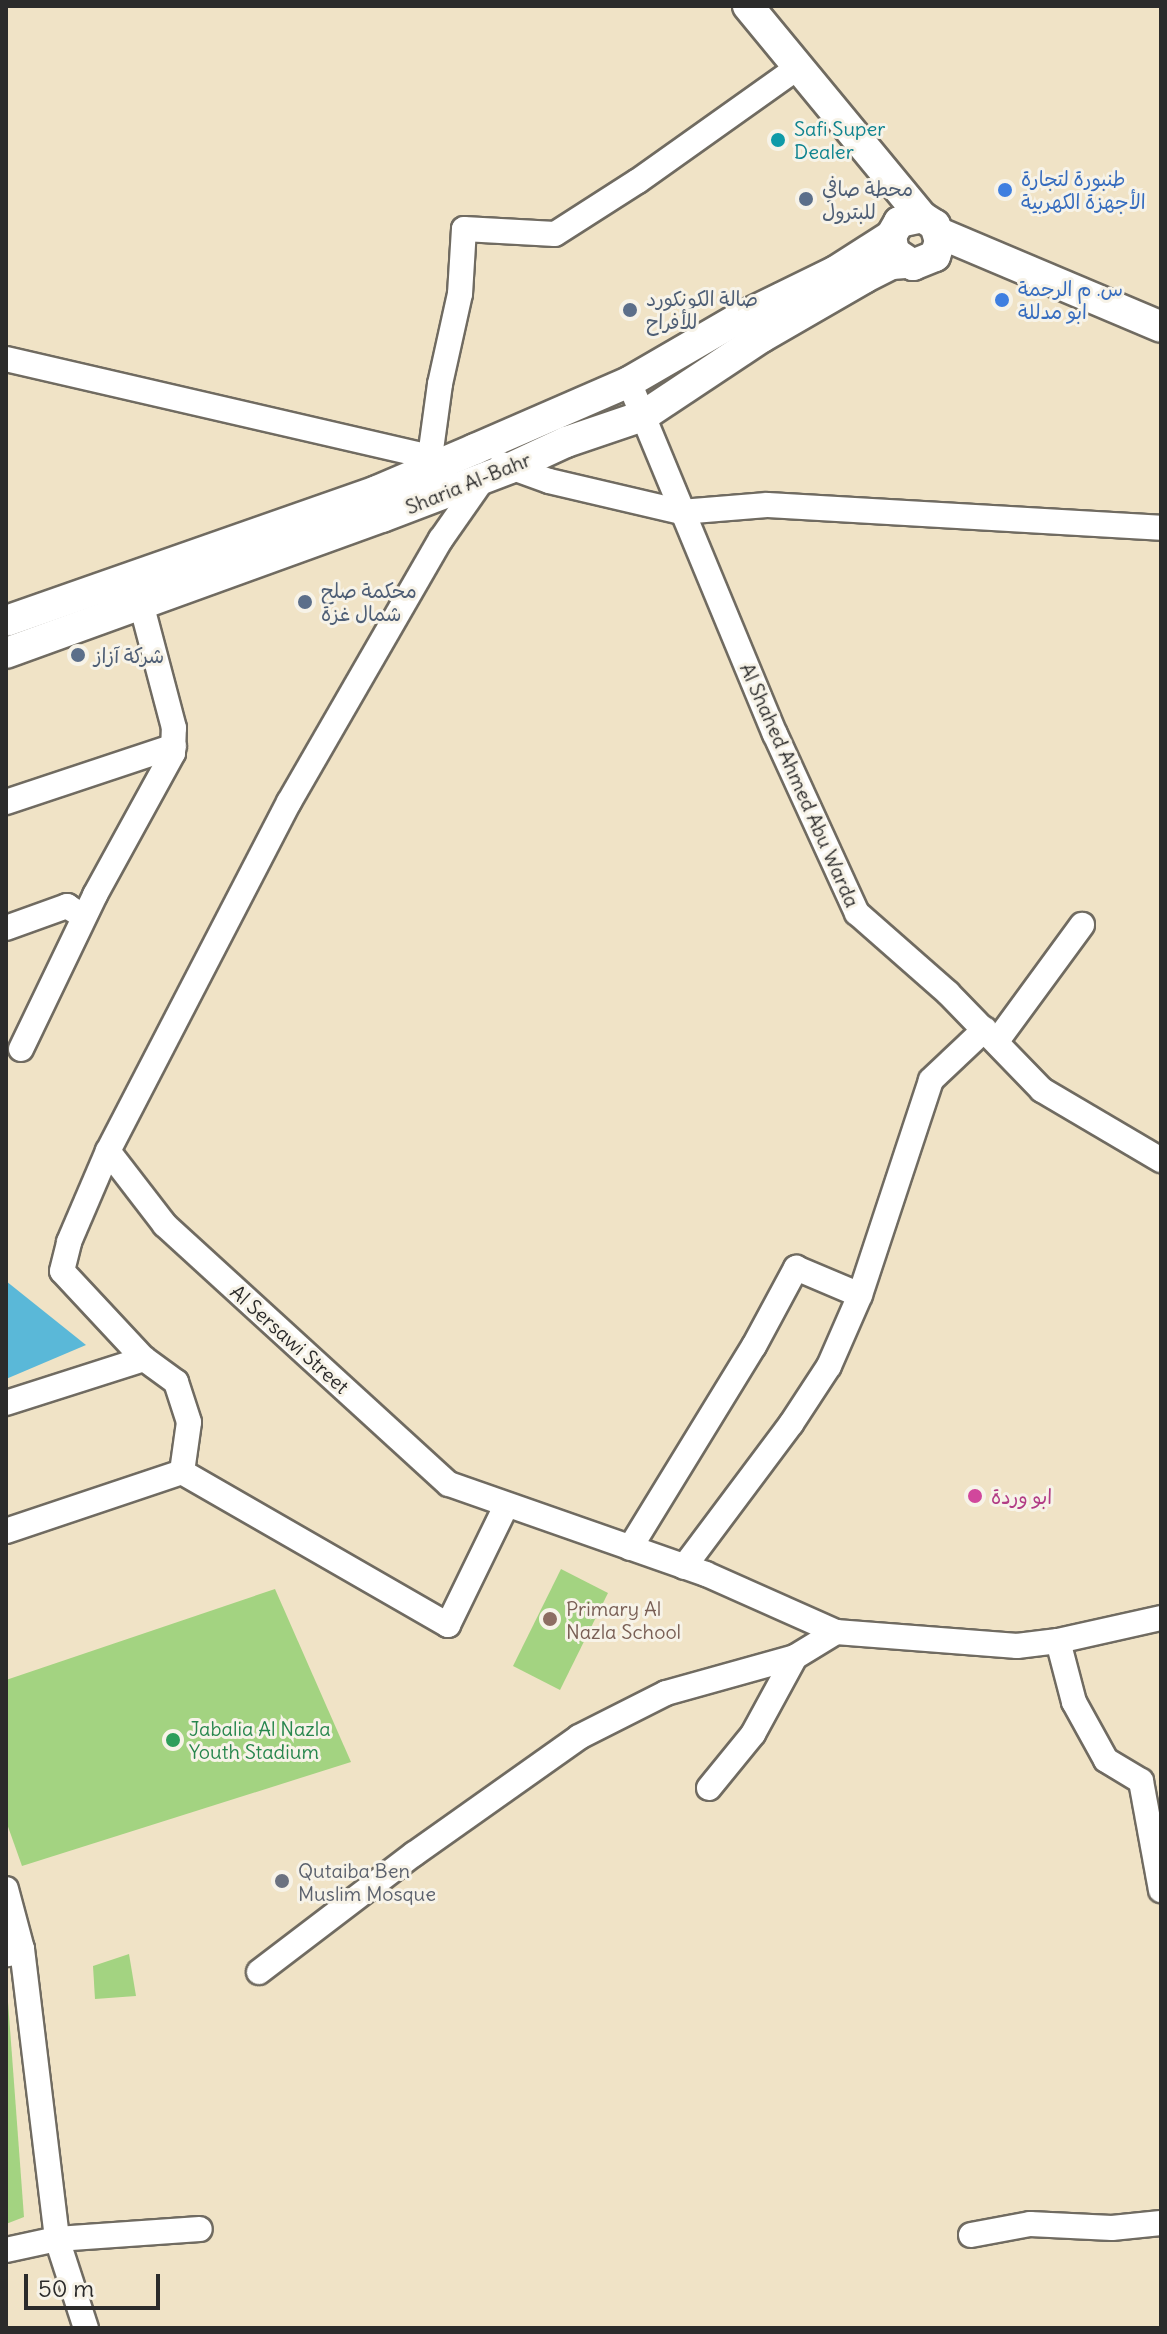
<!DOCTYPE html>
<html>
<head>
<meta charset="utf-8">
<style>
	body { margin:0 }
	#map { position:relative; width:1167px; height:2334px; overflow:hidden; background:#f0e3c6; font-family:Delius,"Playpen Sans Arabic",sans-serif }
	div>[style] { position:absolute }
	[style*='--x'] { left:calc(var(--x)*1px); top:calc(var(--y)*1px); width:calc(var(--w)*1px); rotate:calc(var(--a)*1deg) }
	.green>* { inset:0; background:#a3d381 }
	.water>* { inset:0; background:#5ab8d8 }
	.roads { filter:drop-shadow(2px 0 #706b61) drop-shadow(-2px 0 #706b61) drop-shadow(0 2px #706b61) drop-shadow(0 -2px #706b61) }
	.minor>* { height:24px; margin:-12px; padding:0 12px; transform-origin:12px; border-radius:12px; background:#fff }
	.major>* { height:30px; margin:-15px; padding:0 15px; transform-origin:15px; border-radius:15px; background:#fff }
	.dots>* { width:22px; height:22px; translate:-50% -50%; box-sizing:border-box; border:4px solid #f7f3e8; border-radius:50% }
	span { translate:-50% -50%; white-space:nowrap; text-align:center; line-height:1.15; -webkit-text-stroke:6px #f7f3e8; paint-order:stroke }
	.culture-label { font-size:20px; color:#0d838f }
	.left { translate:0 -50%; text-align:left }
	.shop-label { font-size:20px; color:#366cbe }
	.service-label { font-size:20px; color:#4e5e75 }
	.street-label { font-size:20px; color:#2b2b2b }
	.hotel-label { font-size:20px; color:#b23c85 }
	.education-label { font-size:20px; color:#785e54 }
	.leisure-label { font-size:20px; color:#27864d }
	.worship-label { font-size:20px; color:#5b616d }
	.frame { position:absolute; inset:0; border:8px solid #2b2b2b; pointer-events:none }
	.scale { position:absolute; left:24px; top:2274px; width:136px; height:36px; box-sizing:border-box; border:4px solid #2b2b2b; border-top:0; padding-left:10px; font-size:24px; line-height:28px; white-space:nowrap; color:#2b2b2b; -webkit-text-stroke:6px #f7f3e8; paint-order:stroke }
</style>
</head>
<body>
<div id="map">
	<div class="green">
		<div style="clip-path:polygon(561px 1569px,608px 1593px,560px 1690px,513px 1666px)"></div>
		<div style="clip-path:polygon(275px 1589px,351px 1762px,22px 1866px,6px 1821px,6px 1680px)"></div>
		<div style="clip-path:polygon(129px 1954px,136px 1996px,95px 1999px,93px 1966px)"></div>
		<div style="clip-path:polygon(6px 1975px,24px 2217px,6px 2224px)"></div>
	</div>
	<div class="water">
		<div style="clip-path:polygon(6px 1281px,86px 1345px,6px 1379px)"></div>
	</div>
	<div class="roads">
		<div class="minor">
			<div style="--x:6;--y:359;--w:435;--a:13"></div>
			<div style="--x:430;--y:457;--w:11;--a:85"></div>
			<div style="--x:629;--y:382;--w:381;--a:67.5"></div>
			<div style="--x:775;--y:734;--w:197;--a:65.4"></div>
			<div style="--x:857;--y:913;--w:121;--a:41.3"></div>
			<div style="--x:948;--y:993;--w:135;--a:45.9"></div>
			<div style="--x:1042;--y:1090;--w:138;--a:30.5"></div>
			<div style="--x:430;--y:457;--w:74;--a:-82.2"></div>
			<div style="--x:440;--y:384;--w:92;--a:-77.5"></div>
			<div style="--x:460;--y:294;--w:65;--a:-86.5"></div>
			<div style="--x:464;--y:229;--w:91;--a:3.1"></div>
			<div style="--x:555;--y:234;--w:98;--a:-32.6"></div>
			<div style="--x:638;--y:181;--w:195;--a:-35.4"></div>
			<div style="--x:502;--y:464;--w:50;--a:19.9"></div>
			<div style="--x:549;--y:481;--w:136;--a:13.2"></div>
			<div style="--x:681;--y:512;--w:86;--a:-4.7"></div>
			<div style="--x:767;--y:505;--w:395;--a:3.3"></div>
			<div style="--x:6;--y:802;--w:177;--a:-18.4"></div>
			<div style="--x:6;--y:928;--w:65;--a:-19.8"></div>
			<div style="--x:67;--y:906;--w:20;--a:33"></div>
			<div style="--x:997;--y:1041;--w:144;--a:-53.8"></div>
			<div style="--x:21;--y:1049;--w:171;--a:-64.3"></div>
			<div style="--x:95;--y:895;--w:162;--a:-61.2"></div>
			<div style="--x:173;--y:753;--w:25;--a:-88"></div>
			<div style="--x:174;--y:728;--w:145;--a:-104.8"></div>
			<div style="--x:108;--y:1151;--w:93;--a:52.4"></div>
			<div style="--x:165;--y:1225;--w:384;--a:42.4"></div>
			<div style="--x:449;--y:1484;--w:272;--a:19.3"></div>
			<div style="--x:706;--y:1574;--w:142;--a:24"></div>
			<div style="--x:836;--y:1632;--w:182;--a:4.4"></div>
			<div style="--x:1017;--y:1646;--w:41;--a:-7"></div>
			<div style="--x:1058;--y:1641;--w:106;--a:-12.6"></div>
			<div style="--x:6;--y:1403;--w:145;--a:-17.7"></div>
			<div style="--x:182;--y:1472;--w:307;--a:29.9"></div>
			<div style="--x:448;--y:1625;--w:132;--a:-64"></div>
			<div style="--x:6;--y:1531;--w:186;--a:-18.5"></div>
			<div style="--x:182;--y:1472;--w:50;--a:-82"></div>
			<div style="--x:189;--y:1422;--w:42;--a:-108"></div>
			<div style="--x:176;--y:1382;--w:39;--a:-144"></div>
			<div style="--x:144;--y:1359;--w:120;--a:-133"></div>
			<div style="--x:62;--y:1271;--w:30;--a:-76"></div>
			<div style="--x:69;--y:1242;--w:99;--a:-66.8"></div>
			<div style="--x:108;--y:1151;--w:393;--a:-62.6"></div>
			<div style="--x:289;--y:802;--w:304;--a:-60"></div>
			<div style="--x:441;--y:539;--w:73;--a:-55"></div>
			<div style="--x:630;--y:1548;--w:237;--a:-58.5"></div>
			<div style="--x:754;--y:1346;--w:89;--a:-61.7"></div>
			<div style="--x:796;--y:1268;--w:69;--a:22.9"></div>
			<div style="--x:860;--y:1295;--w:226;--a:-71.7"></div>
			<div style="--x:931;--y:1080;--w:74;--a:-43.4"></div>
			<div style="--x:684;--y:1567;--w:179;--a:-53.2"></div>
			<div style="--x:791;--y:1424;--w:69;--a:-56.8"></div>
			<div style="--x:829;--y:1366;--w:77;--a:-66.4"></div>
			<div style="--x:1058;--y:1641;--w:63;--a:75.3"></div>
			<div style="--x:1074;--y:1702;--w:66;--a:61.1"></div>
			<div style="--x:1106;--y:1760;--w:41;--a:31"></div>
			<div style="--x:1141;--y:1781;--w:111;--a:79.6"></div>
			<div style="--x:709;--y:1788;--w:70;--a:-50.8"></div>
			<div style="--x:753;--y:1734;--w:88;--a:-61.4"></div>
			<div style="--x:6;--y:1889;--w:62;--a:75.1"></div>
			<div style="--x:22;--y:1949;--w:15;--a:160"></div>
			<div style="--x:22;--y:1949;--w:292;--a:83.1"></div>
			<div style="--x:57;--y:2239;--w:94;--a:72"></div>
			<div style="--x:259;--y:1972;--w:195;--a:-37.3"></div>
			<div style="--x:414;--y:1854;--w:202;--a:-35.3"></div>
			<div style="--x:579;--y:1737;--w:97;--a:-26.8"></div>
			<div style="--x:666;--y:1693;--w:134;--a:-15.6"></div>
			<div style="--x:795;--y:1657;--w:48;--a:-31.4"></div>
			<div style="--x:971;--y:2235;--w:60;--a:-10.6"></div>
			<div style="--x:1030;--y:2224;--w:82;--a:2.8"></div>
			<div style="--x:1112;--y:2228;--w:49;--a:-5.8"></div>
			<div style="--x:6;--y:2250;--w:52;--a:-12.2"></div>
			<div style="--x:57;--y:2239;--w:143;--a:-4"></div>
		</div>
		<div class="major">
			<div style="--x:748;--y:6;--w:273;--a:50.5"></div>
			<div style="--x:922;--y:217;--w:15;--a:32"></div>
			<div style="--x:935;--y:225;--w:17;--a:73"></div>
			<div style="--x:940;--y:241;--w:16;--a:108"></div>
			<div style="--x:935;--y:256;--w:24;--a:158"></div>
			<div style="--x:913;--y:265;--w:23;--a:-146"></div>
			<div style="--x:894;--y:252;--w:16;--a:-101"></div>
			<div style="--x:891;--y:236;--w:16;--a:-60"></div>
			<div style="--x:899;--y:222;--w:24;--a:-12"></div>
			<div style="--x:939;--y:233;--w:241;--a:22.9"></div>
			<div style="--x:6;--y:621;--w:393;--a:-19.3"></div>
			<div style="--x:377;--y:491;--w:107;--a:-23.2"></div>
			<div style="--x:475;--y:449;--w:168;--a:-23.5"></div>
			<div style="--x:629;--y:382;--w:124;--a:-30.1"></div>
			<div style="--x:736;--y:320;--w:111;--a:-26.1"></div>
			<div style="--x:836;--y:271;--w:65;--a:-32.5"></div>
			<div style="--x:6;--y:653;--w:400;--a:-19.9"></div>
			<div style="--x:382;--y:517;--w:137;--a:-20.9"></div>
			<div style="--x:510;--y:468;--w:62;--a:-24.9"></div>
			<div style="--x:566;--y:442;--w:81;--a:-18.7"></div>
			<div style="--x:643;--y:416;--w:143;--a:-33.6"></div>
			<div style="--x:762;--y:337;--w:118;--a:-30"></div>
			<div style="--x:864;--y:278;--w:31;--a:-27"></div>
			<div style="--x:892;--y:264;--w:13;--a:-4"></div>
		</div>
	</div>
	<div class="dots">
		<div style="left:778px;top:140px;background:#0f9aa8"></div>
		<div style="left:1005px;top:190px;background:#3f7fe0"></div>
		<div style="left:806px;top:199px;background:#5c6f8a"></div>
		<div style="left:1002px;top:300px;background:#3f7fe0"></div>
		<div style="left:630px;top:310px;background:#5c6f8a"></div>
		<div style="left:305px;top:602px;background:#5c6f8a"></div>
		<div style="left:78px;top:655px;background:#5c6f8a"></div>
		<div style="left:975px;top:1496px;background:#d1479c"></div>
		<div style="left:550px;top:1619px;background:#8d6e63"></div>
		<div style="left:173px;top:1740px;background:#2e9e5b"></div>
		<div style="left:282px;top:1881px;background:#6b7280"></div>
	</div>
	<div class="culture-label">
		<span class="left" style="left:794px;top:140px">Safi Super<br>Dealer</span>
	</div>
	<div class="shop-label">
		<span class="left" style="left:1021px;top:190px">طنبورة لتجارة<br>الأجهزة الكهربية</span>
		<span class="left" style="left:1018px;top:300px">س. م الرحمة<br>ابو مدللة</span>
	</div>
	<div class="service-label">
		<span class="left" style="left:822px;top:200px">محطة صافي<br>للبترول</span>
		<span class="left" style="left:646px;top:310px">صالة الكونكورد<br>للأفراح</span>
		<span class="left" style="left:321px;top:602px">محكمة صلح<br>شمال غزة</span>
		<span class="left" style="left:94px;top:655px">شركة آزاز</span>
	</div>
	<div class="street-label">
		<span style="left:468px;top:483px;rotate:-22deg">Sharia Al-Bahr</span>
		<span style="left:800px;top:785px;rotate:66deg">Al Shahed Ahmed Abu Warda</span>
		<span style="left:290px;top:1339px;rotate:42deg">Al Sersawi Street</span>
	</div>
	<div class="hotel-label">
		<span class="left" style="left:991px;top:1496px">ابو وردة</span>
	</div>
	<div class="education-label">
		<span class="left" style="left:566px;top:1620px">Primary Al<br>Nazla School</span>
	</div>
	<div class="leisure-label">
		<span class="left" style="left:189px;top:1740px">Jabalia Al Nazla<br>Youth Stadium</span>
	</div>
	<div class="worship-label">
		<span class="left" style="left:298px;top:1882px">Qutaiba Ben<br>Muslim Mosque</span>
	</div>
	<div class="frame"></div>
	<div class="scale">50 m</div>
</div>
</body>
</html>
